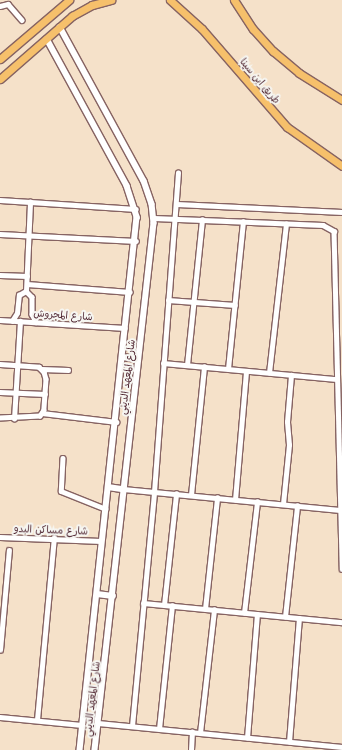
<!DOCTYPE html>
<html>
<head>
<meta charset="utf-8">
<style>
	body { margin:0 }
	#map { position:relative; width:342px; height:750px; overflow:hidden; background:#f5e1c9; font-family:Mali,"Playpen Sans Arabic",sans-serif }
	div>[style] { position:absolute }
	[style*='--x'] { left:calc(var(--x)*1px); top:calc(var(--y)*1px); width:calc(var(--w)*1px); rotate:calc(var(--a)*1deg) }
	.roads { filter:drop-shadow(1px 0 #866362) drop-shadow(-1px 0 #866362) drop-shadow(0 1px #866362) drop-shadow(0 -1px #866362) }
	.minor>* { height:4.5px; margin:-2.25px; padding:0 2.25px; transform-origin:2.25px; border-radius:2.25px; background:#fff }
	.tertiary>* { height:5.5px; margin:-2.75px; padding:0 2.75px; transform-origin:2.75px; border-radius:2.75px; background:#fff }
	.primary>* { height:7px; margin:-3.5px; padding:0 3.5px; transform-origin:3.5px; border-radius:3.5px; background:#f6c06b }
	span { translate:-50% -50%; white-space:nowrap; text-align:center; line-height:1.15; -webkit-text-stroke:4px #f6f6f2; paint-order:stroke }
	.street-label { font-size:10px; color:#4a1f2b }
</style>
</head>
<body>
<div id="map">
	<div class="roads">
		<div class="minor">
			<div style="--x:0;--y:6;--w:8;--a:-14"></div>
			<div style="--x:8;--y:4;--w:21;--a:49"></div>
			<div style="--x:0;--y:200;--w:136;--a:3.8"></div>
			<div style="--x:177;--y:204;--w:165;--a:2.8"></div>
			<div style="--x:154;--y:218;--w:169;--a:2.4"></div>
			<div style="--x:323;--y:225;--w:13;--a:29"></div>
			<div style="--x:334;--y:231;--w:338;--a:88.6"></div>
			<div style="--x:0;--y:234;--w:136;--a:2.9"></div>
			<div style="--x:0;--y:275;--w:27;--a:2"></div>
			<div style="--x:27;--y:284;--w:103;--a:4.4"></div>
			<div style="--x:26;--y:291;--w:89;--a:-87.4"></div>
			<div style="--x:26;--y:291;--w:8;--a:45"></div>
			<div style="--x:32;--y:297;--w:17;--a:90"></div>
			<div style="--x:32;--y:314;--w:9;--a:63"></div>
			<div style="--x:168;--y:300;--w:67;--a:4.3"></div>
			<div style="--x:0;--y:320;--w:125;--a:3.7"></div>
			<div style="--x:12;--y:321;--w:9;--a:-58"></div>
			<div style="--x:17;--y:313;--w:18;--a:-84"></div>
			<div style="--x:19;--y:295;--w:8;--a:-30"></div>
			<div style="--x:163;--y:363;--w:174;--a:5.3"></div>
			<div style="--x:0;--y:364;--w:39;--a:4"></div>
			<div style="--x:39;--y:367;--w:7;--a:45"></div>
			<div style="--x:44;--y:372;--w:7;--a:74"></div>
			<div style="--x:46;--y:379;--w:31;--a:94"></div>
			<div style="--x:44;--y:410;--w:7;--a:124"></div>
			<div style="--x:40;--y:416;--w:40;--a:177.1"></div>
			<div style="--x:187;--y:365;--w:146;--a:-84.1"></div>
			<div style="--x:42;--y:369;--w:26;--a:2"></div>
			<div style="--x:228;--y:369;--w:148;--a:-84.2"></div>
			<div style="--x:269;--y:373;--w:150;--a:-83.5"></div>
			<div style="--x:0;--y:392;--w:45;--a:2.5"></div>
			<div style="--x:42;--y:413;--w:75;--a:6.9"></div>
			<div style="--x:14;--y:419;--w:98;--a:-86.5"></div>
			<div style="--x:63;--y:458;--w:33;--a:93"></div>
			<div style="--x:61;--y:491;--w:48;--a:21.8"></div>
			<div style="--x:123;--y:489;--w:218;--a:5.5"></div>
			<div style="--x:191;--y:495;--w:129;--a:-84.2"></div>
			<div style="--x:235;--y:500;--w:129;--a:-85.1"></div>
			<div style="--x:283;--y:504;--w:59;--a:-84.2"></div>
			<div style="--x:289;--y:445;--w:23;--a:-95"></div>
			<div style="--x:287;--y:422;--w:47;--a:-85.1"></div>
			<div style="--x:0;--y:537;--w:101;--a:2.3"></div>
			<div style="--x:143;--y:603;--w:200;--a:5.5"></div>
			<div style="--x:164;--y:605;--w:112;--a:-83.8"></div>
			<div style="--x:205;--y:609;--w:112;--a:-83.8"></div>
			<div style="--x:244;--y:613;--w:112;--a:-83.3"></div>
			<div style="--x:285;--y:617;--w:112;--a:-83.8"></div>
			<div style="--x:0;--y:650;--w:100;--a:-84.9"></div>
			<div style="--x:0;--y:717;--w:82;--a:5.6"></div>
			<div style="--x:37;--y:720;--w:183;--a:-84.7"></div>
			<div style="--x:98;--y:723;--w:245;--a:5.6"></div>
			<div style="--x:132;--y:726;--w:235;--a:-84.6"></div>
			<div style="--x:154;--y:492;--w:320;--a:-85.7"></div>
			<div style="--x:159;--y:729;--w:124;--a:-84"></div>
			<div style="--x:200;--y:733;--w:124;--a:-83.5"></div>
			<div style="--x:247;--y:738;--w:124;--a:-85.4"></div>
			<div style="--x:289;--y:742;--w:124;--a:-85.4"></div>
			<div style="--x:191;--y:750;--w:18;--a:-87"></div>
		</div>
		<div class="tertiary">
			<div style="--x:60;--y:27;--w:175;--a:61.4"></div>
			<div style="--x:144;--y:181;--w:24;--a:71"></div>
			<div style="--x:152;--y:204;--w:19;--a:84"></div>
			<div style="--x:154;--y:223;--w:530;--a:96.39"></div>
			<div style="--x:47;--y:39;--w:167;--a:61.4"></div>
			<div style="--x:127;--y:186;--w:33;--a:72"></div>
			<div style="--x:137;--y:217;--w:536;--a:96.1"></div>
			<div style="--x:122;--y:357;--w:16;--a:7"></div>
			<div style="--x:108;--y:487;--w:15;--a:8"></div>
			<div style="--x:97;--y:594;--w:16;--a:7"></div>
		</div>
		<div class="primary">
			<div style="--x:170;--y:0;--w:43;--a:42.2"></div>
			<div style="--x:202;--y:29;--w:130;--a:49.1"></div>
			<div style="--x:287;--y:127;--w:67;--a:35.3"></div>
			<div style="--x:234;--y:0;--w:35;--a:57"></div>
			<div style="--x:253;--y:29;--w:30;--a:48"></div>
			<div style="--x:273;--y:51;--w:34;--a:40"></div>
			<div style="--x:299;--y:73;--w:51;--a:32.1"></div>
			<div style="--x:0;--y:59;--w:91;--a:-40.5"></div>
			<div style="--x:0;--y:79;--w:96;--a:-41.2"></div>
			<div style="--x:72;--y:16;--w:23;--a:-29"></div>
			<div style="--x:92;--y:5;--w:20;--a:-15"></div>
		</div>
	</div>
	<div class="street-label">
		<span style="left:260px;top:81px;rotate:50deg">طريق ابن سينا</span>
		<span style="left:63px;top:315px;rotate:4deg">شارع المجروش</span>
		<span style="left:127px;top:377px;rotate:-83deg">شارع المعهد الديني</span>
		<span style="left:51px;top:530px;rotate:2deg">شارع مساكن البدو</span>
		<span style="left:92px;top:699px;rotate:-83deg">شارع المعهد الديني</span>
	</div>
</div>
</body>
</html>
